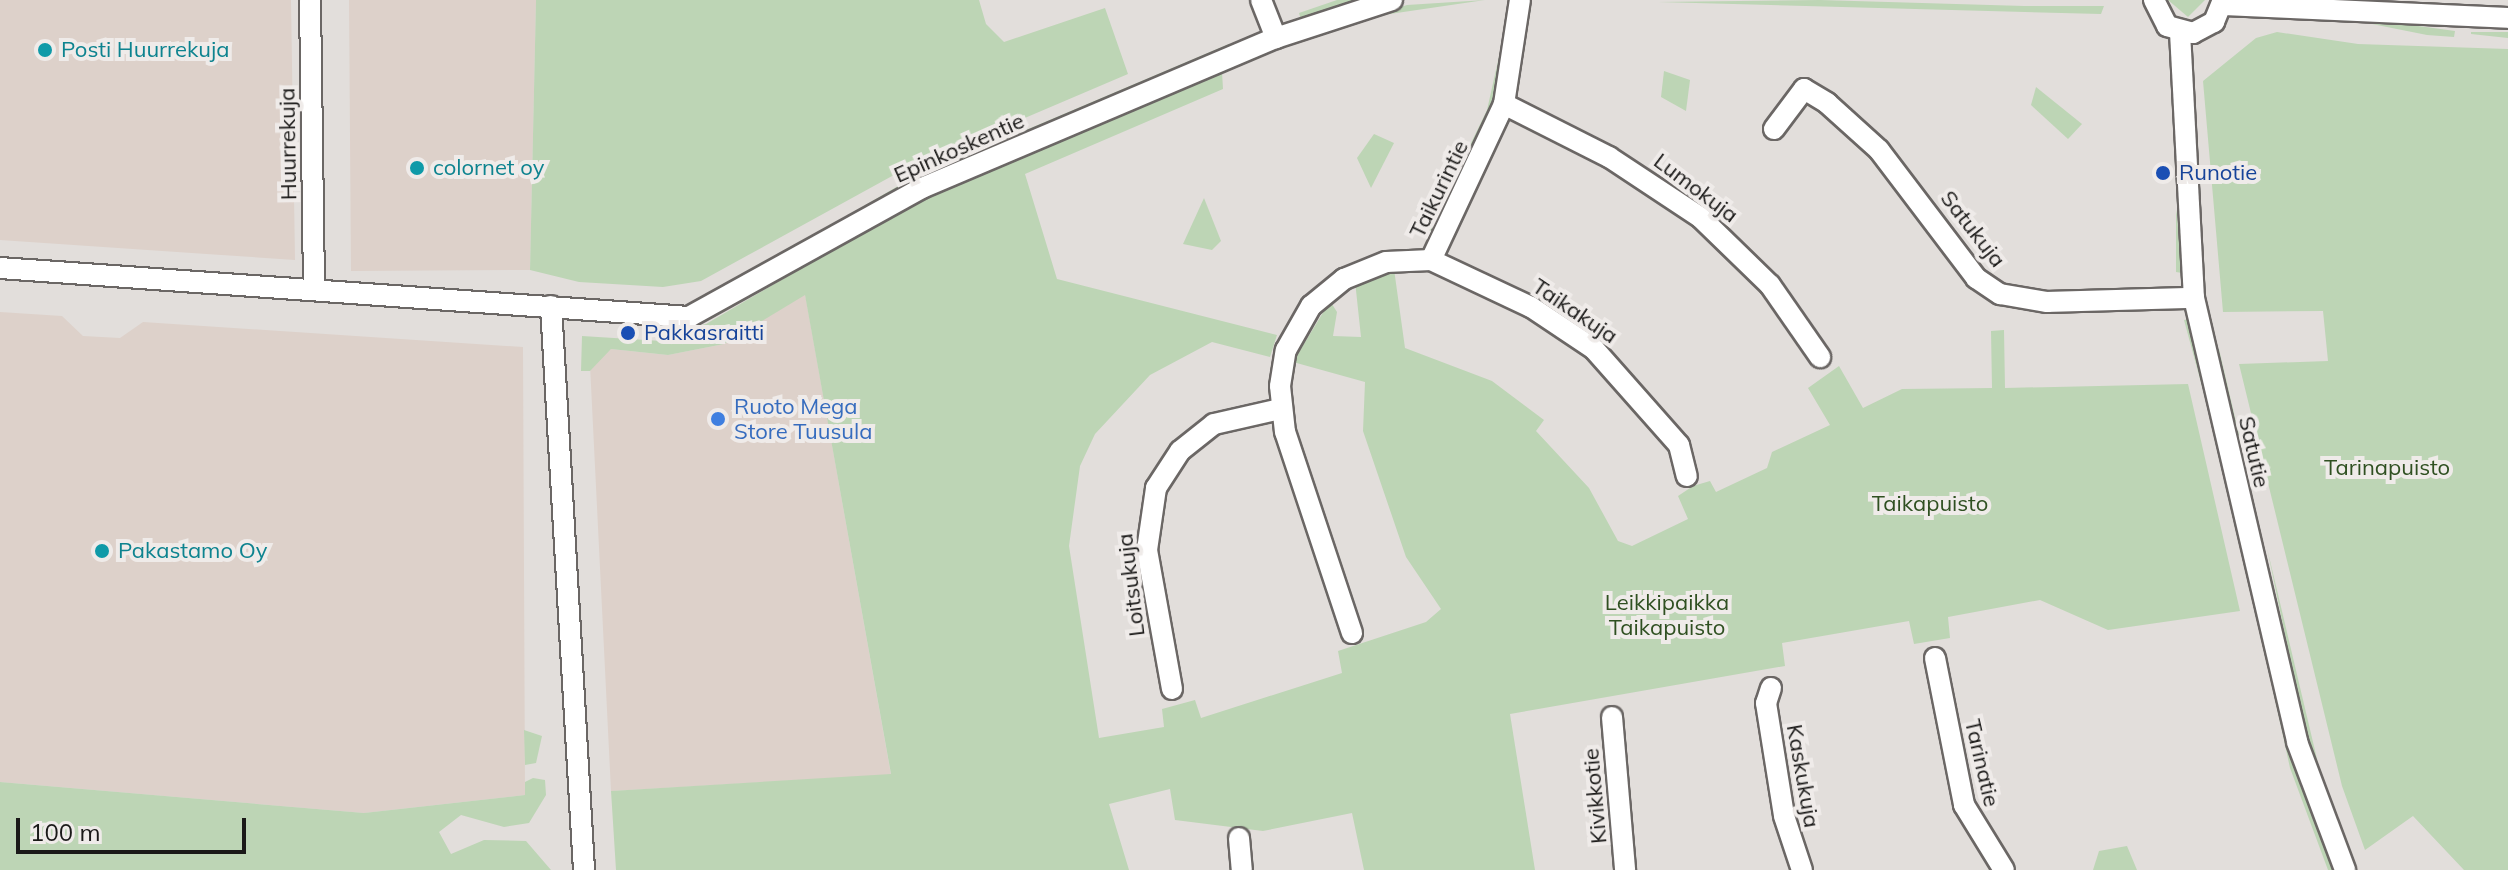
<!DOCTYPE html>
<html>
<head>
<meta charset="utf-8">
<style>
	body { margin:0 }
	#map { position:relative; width:2508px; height:870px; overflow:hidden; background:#e2dedb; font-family:Mulish,sans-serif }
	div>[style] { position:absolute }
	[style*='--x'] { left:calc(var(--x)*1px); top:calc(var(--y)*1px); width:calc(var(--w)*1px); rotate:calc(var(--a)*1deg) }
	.built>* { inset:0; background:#ddd1ca }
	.green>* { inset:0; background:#bdd5b5 }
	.roads { filter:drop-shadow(2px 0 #6b6765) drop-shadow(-2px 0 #6b6765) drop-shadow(0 2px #6b6765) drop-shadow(0 -2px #6b6765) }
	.minor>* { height:20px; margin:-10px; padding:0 10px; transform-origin:10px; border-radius:10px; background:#fff }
	.dots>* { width:22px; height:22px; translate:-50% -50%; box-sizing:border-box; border:4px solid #efebe9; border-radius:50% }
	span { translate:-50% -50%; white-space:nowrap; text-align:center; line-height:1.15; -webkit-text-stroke:8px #efebe9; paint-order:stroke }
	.culture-label { font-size:22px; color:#0d838f }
	.left { translate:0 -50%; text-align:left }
	.street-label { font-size:22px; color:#1a1918 }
	.transit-label { font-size:22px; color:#164399 }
	.shop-label { font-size:22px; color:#366cbe }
	.park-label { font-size:22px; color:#2f5021 }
	.scale { position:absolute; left:16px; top:818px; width:230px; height:36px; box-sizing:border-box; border:4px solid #1a1918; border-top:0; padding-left:10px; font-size:24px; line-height:28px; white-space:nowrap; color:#1a1918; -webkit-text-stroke:6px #efebe9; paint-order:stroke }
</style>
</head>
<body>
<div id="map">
	<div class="built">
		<div style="clip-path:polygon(0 0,291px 0,295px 260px,0 240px)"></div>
		<div style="clip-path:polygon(349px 0,536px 0,530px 270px,351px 271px)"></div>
		<div style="clip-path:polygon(805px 294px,891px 775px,611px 791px,590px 365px,611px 349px,668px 355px,724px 344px)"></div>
		<div style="clip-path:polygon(0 312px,62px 316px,83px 336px,120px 338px,143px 322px,523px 347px,525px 795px,364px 813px,0 782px)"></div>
	</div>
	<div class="green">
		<div style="clip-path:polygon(536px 0,979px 0,986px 24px,1004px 42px,1105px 8px,1128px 74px,903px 170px,701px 281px,663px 287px,579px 282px,530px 270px)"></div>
		<div style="clip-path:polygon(1337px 0,1357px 0,1301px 20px,1299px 13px)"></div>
		<div style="clip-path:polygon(1485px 0,1383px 15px,1309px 37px,1407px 5px)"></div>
		<div style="clip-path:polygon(1820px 0,2024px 6px,2104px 6px,2101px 14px,1658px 2px)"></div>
		<div style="clip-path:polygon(2168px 0,2205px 0,2188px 17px)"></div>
		<div style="clip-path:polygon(1509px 12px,1497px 97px,1430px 243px,1425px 238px,1487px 110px)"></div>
		<div style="clip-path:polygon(2372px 24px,2411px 25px,2455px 31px,2454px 37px,2427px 35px)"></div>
		<div style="clip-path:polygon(2277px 32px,2358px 44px,2508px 49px,2508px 870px,2464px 870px,2413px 816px,2365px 850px,2342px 786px,2239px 364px,2328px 361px,2323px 311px,2223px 312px,2203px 81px,2256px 38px)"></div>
		<div style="clip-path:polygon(2508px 32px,2508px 38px,2471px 34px,2471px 32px)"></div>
		<div style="clip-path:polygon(1229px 44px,1235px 45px,710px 296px,910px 179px)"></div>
		<div style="clip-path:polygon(1664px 71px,1690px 80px,1686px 111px,1661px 97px)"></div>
		<div style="clip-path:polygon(1222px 72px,1223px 89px,1025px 174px,1057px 279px,1277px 335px,1270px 357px,1212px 342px,1150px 375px,1095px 434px,1080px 466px,1069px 546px,1099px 738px,1164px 727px,1162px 709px,1195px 700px,1201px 718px,1342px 673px,1338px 651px,1426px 622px,1441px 609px,1406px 557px,1363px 431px,1365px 382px,1293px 362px,1330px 301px,1337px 312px,1333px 336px,1361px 337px,1355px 281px,1394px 269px,1405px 348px,1492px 381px,1544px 420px,1536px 431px,1589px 488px,1618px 541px,1632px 546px,1688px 519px,1678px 496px,1693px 486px,1710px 481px,1716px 492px,1767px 468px,1772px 452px,1830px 425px,1808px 388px,1839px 366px,1863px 408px,1902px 389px,1992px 388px,1991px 331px,2004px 330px,2005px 388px,2188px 384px,2240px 611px,2108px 630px,2040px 600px,1948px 617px,1950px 638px,1914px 644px,1909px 621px,1782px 643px,1785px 666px,1510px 714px,1535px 870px,1364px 870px,1352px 813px,1263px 831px,1175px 820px,1170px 789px,1109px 804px,1129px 870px,616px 870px,611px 791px,891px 774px,805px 295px,724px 344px,668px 355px,611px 349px,590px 371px,581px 371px,582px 336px,662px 341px,664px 334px,706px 324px,916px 201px)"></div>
		<div style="clip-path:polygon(2036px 87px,2082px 124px,2068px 139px,2031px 105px)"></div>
		<div style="clip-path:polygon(1374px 134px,1394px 143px,1371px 188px,1357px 158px)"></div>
		<div style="clip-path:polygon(1204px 198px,1221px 241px,1212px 250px,1183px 244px)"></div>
		<div style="clip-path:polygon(2176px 210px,2177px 215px,2182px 273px,2176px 272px)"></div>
		<div style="clip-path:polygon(2190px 319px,2219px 449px,2184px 320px)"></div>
		<div style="clip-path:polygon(2219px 349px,2241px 443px,2237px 444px,2215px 351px)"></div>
		<div style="clip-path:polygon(2267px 548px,2322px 780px,2348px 846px,2342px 849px,2309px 750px)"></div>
		<div style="clip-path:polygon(2243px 553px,2300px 783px,2334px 870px,2328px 870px,2290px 768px)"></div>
		<div style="clip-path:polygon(524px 730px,542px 736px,536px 763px,525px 765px)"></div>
		<div style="clip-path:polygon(533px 778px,545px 780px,546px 795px,529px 823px,504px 827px,461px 815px,439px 832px,451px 854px,484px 840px,526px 841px,551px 870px,0 870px,0 782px,364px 813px,525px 795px,525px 782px)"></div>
		<div style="clip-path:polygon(2127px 846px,2137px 870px,2093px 870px,2099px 851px)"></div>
	</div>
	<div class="roads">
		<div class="minor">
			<div style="--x:310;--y:0;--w:287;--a:89.2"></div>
			<div style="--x:1261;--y:0;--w:41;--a:68.5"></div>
			<div style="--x:2154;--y:0;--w:29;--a:63"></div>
			<div style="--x:2167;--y:26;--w:27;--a:15"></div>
			<div style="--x:2193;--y:33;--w:24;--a:-28"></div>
			<div style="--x:2214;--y:22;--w:24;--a:-68"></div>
			<div style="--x:2224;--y:5;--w:284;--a:2.6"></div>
			<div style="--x:2180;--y:32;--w:266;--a:87"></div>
			<div style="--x:2194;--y:298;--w:456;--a:76.9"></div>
			<div style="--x:2297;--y:742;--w:137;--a:69.4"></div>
			<div style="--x:1504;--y:104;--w:118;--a:26.8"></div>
			<div style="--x:1609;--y:157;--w:110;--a:33.5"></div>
			<div style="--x:1701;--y:218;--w:96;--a:44.2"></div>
			<div style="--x:1770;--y:285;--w:88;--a:55.2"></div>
			<div style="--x:1774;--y:129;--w:50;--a:-53.1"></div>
			<div style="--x:1804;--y:89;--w:27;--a:31"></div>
			<div style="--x:1827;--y:103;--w:70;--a:42.1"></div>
			<div style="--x:1879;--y:150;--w:161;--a:52.8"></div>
			<div style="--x:1976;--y:278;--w:29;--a:34"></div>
			<div style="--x:2000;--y:294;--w:48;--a:9.7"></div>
			<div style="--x:2047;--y:302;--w:147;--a:-1.6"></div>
			<div style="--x:1431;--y:260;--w:110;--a:25.2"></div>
			<div style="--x:1531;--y:307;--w:76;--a:33.7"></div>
			<div style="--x:1594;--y:349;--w:128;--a:48.5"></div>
			<div style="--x:1679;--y:445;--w:32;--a:76"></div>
			<div style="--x:0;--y:268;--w:691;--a:4.07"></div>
			<div style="--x:689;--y:317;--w:266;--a:-29"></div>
			<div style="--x:922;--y:188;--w:384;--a:-23"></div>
			<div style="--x:1276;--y:38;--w:122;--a:-18.1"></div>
			<div style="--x:551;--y:306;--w:565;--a:86.65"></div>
			<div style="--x:1352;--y:633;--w:212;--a:-108.4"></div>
			<div style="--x:1285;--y:432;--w:46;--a:-96.2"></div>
			<div style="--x:1280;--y:386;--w:36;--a:-81"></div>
			<div style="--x:1286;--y:350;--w:51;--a:-60.4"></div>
			<div style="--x:1311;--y:306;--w:43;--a:-39.3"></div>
			<div style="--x:1344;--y:279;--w:45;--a:-22"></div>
			<div style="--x:1386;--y:262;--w:45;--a:-2.5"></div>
			<div style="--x:1431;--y:260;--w:172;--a:-64.9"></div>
			<div style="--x:1504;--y:104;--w:105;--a:-81.3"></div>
			<div style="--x:1935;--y:658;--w:150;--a:78.8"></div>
			<div style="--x:1964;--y:805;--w:76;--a:58.4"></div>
			<div style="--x:1771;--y:688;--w:16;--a:108"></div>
			<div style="--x:1766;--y:703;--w:114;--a:80.9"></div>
			<div style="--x:1784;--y:816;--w:57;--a:71.6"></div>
			<div style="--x:1172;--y:689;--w:141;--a:-100.2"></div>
			<div style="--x:1147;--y:550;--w:63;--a:-81.7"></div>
			<div style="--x:1156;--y:488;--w:44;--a:-57"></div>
			<div style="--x:1180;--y:451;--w:43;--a:-38.5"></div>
			<div style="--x:1214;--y:424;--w:68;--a:-12.8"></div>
			<div style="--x:1612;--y:717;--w:154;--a:85.1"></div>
			<div style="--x:1239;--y:838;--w:32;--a:85"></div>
		</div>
	</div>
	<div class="dots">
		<div style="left:45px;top:50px;background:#0f9aa8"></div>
		<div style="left:417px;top:168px;background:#0f9aa8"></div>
		<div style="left:2163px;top:173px;background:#1a4fb4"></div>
		<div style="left:628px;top:333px;background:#1a4fb4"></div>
		<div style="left:718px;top:419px;background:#3f7fe0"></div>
		<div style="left:102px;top:551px;background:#0f9aa8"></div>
	</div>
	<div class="culture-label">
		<span class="left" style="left:61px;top:50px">Posti Huurrekuja</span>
		<span class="left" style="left:433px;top:168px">colornet oy</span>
		<span class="left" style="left:118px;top:551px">Pakastamo Oy</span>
	</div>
	<div class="street-label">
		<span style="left:288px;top:144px;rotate:-91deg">Huurrekuja</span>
		<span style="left:959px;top:148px;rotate:-24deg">Epinkoskentie</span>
		<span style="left:1696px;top:188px;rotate:37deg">Lumokuja</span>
		<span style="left:1439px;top:189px;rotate:-64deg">Taikurintie</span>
		<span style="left:1973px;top:229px;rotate:52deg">Satukuja</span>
		<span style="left:1575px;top:311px;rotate:34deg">Taikakuja</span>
		<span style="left:2254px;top:452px;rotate:77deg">Satutie</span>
		<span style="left:1131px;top:585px;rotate:-97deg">Loitsukuja</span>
		<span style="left:1982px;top:763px;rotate:77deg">Tarinatie</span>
		<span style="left:1803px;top:776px;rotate:80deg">Kaskukuja</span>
		<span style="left:1595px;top:796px;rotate:-95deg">Kivikkotie</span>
	</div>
	<div class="transit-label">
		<span class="left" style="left:2179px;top:173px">Runotie</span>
		<span class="left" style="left:644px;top:333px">Pakkasraitti</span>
	</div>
	<div class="shop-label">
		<span class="left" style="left:734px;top:419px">Ruoto Mega<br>Store Tuusula</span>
	</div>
	<div class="park-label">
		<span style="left:2387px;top:468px">Tarinapuisto</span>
		<span style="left:1930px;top:504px">Taikapuisto</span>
		<span style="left:1667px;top:615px">Leikkipaikka<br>Taikapuisto</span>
	</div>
	<div class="scale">100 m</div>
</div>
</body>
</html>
